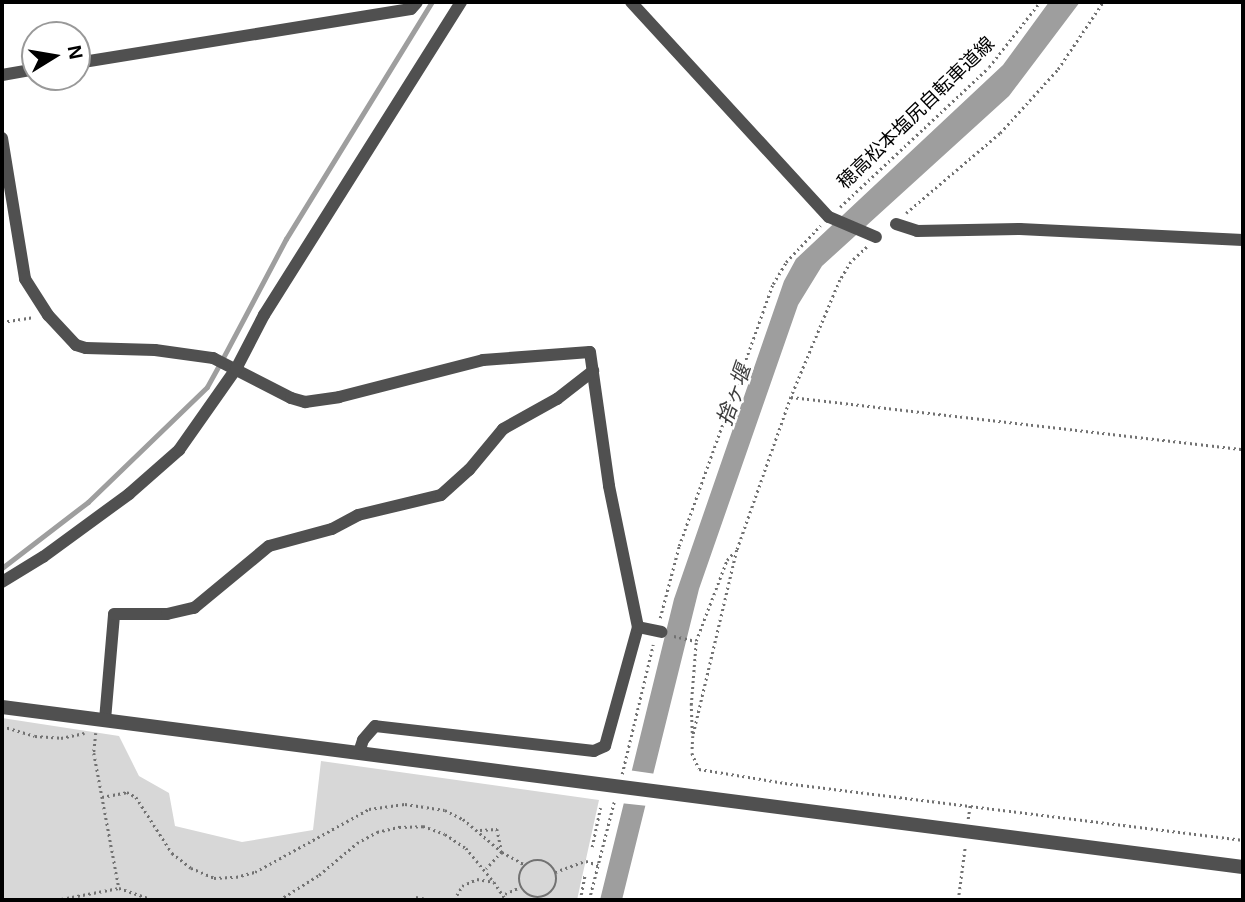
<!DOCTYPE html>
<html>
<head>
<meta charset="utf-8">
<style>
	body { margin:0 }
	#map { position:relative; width:1245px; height:902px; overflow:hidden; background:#fff; font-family:Arial,"Noto Sans JP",sans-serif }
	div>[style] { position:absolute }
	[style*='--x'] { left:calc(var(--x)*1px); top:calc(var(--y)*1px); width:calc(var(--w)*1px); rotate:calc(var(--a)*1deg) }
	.green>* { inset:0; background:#d7d7d7 }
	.water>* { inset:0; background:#9e9e9e }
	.pier>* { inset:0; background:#fff }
	.stream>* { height:4.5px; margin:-2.25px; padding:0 2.25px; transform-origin:2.25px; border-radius:2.25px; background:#9e9e9e }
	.path>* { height:2.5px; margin-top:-1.25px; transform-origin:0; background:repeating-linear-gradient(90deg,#727272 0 2px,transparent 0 5.5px) }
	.path>.ring { margin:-1.25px; padding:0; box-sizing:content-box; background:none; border:2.5px solid #727272; border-radius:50% }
	.minor>* { height:12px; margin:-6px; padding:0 6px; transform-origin:6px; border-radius:6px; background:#505050 }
	.tertiary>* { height:14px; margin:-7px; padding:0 7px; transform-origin:7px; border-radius:7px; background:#505050 }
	span { translate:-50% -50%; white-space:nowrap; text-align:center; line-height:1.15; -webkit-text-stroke:5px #fff; paint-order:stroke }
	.street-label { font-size:19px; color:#000 }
	.water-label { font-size:21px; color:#3f3f3f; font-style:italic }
	.frame { position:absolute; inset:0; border:4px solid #000; pointer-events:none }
	.north { position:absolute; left:21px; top:21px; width:70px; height:70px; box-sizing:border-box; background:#fff; border:2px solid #999; border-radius:50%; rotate:79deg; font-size:19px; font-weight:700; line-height:28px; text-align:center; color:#000 }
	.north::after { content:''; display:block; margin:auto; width:24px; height:32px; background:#000; clip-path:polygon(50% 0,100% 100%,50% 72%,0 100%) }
</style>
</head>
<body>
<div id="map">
	<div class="green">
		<div style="clip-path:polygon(2px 718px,119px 736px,139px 776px,169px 793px,175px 826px,242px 842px,313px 830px,321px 761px,599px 800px,577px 900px,2px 900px)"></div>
	</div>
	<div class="water">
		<div style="clip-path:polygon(1049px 2px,1080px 2px,1009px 96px,822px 266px,798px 305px,699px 589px,622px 900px,600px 900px,674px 599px,784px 281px,796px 259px,1003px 65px)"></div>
	</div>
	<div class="pier">
		<div style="clip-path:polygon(628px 770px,656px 774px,648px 806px,620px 803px)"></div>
	</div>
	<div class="stream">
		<div style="--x:224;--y:356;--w:132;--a:-62.1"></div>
		<div style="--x:286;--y:239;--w:278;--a:-58.4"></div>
		<div style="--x:2;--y:568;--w:108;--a:-37.5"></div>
		<div style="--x:88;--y:502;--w:165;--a:-44"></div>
		<div style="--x:207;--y:387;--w:23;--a:-61"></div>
	</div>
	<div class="path">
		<div style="--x:840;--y:207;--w:204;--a:-43.2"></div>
		<div style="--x:989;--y:67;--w:83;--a:-51.9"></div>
		<div style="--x:906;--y:213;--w:123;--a:-40.4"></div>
		<div style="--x:1000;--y:133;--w:86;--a:-47.8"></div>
		<div style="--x:1058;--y:69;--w:81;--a:-56.1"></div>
		<div style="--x:867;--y:247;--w:22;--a:137"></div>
		<div style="--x:851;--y:262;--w:21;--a:121"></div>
		<div style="--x:840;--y:280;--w:127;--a:112.7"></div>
		<div style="--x:791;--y:397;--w:162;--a:109.4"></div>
		<div style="--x:737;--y:550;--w:191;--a:103.3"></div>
		<div style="--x:693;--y:736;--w:17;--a:93"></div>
		<div style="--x:692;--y:753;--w:17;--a:66"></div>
		<div style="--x:699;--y:769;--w:87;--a:9.2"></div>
		<div style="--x:785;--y:783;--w:462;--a:7.1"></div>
		<div style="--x:2;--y:322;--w:31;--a:-9"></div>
		<div style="--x:791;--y:397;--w:455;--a:6.6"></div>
		<div style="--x:660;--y:618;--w:74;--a:-75.2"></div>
		<div style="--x:679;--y:546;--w:278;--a:-70.3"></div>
		<div style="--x:773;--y:284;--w:26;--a:-59"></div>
		<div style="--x:786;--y:262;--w:50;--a:-46.6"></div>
		<div style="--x:674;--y:636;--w:22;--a:13"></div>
		<div style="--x:2;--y:726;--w:34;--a:17"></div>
		<div style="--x:35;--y:736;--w:26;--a:4"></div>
		<div style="--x:61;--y:738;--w:24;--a:-12"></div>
		<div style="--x:96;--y:733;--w:20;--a:96"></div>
		<div style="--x:94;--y:753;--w:137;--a:79.5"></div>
		<div style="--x:692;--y:733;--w:28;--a:-92"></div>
		<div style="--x:691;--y:705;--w:64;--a:-85.5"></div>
		<div style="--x:696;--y:641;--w:87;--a:-69.1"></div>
		<div style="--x:727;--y:560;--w:11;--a:-49"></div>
		<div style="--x:622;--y:774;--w:133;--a:-76.5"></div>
		<div style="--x:102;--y:797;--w:25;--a:-11"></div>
		<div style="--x:127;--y:792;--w:10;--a:29"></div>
		<div style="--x:136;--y:797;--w:67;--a:57.3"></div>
		<div style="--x:172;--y:853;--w:24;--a:38"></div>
		<div style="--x:191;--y:868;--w:25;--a:23"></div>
		<div style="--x:214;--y:878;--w:22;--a:-3"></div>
		<div style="--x:236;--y:877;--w:20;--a:-15"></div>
		<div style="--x:255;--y:872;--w:130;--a:-28.9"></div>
		<div style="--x:369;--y:809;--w:36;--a:-8"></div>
		<div style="--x:405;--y:804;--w:40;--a:8.5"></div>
		<div style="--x:445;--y:810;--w:20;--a:27"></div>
		<div style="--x:463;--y:819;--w:51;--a:40.2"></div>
		<div style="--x:502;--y:852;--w:26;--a:29"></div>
		<div style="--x:968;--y:819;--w:14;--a:-82"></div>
		<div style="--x:480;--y:830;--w:17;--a:-3"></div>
		<div style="--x:497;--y:829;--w:24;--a:78"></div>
		<div style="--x:502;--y:852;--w:23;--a:133"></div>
		<div style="--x:592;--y:847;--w:40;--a:-78"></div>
		<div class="ring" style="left:519px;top:860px;width:35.5px;height:35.5px"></div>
		<div style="--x:555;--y:872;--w:33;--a:-20"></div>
		<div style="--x:586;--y:861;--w:13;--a:18"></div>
		<div style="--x:505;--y:894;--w:17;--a:-25"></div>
		<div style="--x:56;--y:900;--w:64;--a:-10.8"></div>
		<div style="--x:119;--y:888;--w:36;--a:19"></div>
		<div style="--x:279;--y:900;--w:47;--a:-32"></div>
		<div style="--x:319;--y:875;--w:50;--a:-40.1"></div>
		<div style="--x:357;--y:843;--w:23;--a:-29"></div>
		<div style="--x:377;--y:832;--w:23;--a:-13"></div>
		<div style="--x:399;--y:827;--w:24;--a:-2"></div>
		<div style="--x:423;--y:826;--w:23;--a:20"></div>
		<div style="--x:445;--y:834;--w:25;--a:34"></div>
		<div style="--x:466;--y:848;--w:44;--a:50.5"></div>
		<div style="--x:412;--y:900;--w:5;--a:-37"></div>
		<div style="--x:416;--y:897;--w:15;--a:11"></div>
		<div style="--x:454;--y:900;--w:16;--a:-60"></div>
		<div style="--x:462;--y:886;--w:17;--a:-25"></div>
		<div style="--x:477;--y:879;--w:17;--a:10"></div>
		<div style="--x:494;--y:882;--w:22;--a:56"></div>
		<div style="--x:580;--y:900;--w:25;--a:-79"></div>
		<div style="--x:589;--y:900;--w:101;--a:-75.7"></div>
		<div style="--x:958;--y:900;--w:53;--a:-82.5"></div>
	</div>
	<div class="minor">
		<div style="--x:631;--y:2;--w:292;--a:47.4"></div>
		<div style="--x:829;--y:217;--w:51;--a:23.1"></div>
		<div style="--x:77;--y:63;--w:338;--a:-9.2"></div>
		<div style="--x:411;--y:9;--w:9;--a:-49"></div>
		<div style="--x:2;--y:75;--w:34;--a:-10"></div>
		<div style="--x:2;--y:138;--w:143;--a:80.7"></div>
		<div style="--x:25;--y:279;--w:43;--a:57.4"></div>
		<div style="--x:48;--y:315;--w:41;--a:47"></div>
		<div style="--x:76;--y:345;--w:10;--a:17"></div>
		<div style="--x:86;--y:348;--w:69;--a:1.7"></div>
		<div style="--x:155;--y:350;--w:59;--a:7.9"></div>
		<div style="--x:213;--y:358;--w:88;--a:27.1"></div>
		<div style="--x:291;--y:398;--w:15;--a:16"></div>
		<div style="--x:305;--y:402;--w:34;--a:-8"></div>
		<div style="--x:339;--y:397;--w:149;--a:-14.4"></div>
		<div style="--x:483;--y:360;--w:107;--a:-4.3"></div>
		<div style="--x:590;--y:352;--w:135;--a:81.9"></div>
		<div style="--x:609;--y:486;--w:144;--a:78.4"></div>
		<div style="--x:638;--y:627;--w:123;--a:105.5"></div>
		<div style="--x:605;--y:746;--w:12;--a:156"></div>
		<div style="--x:594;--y:751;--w:220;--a:-173.5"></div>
		<div style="--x:375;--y:726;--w:18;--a:131"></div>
		<div style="--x:363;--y:740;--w:13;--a:108"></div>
		<div style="--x:896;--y:224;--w:22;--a:18"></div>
		<div style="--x:917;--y:231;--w:103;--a:-1.1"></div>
		<div style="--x:1020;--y:229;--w:223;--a:2.8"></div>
		<div style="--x:2;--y:582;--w:48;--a:-31.4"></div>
		<div style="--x:43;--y:557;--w:107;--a:-36.2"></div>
		<div style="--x:129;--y:494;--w:67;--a:-41.3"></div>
		<div style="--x:179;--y:450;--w:99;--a:-54.9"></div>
		<div style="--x:236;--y:369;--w:61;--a:-62.6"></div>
		<div style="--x:264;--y:315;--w:370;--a:-57.8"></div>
		<div style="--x:638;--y:627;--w:24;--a:12"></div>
		<div style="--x:105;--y:720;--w:106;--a:-85.1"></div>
		<div style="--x:114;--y:614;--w:53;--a:0"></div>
		<div style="--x:167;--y:614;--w:28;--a:-13"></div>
		<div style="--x:194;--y:608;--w:97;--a:-39.6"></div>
		<div style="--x:269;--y:546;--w:65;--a:-15.1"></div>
		<div style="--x:332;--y:529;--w:30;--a:-28"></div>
		<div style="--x:358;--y:515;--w:85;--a:-13.5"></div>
		<div style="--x:441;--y:495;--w:38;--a:-42"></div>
		<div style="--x:469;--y:470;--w:53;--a:-50.3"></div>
		<div style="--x:503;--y:429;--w:62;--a:-29.1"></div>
		<div style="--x:557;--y:399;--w:46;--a:-37.9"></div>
	</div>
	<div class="tertiary">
		<div style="--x:2;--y:707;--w:1251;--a:7.35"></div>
	</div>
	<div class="street-label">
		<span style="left:916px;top:113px;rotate:-44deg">穂高松本塩尻自転車道線</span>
	</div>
	<div class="water-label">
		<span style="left:734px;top:395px;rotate:-71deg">捨ヶ堰</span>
	</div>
	<div class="frame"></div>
	<div class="north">N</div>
</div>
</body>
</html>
